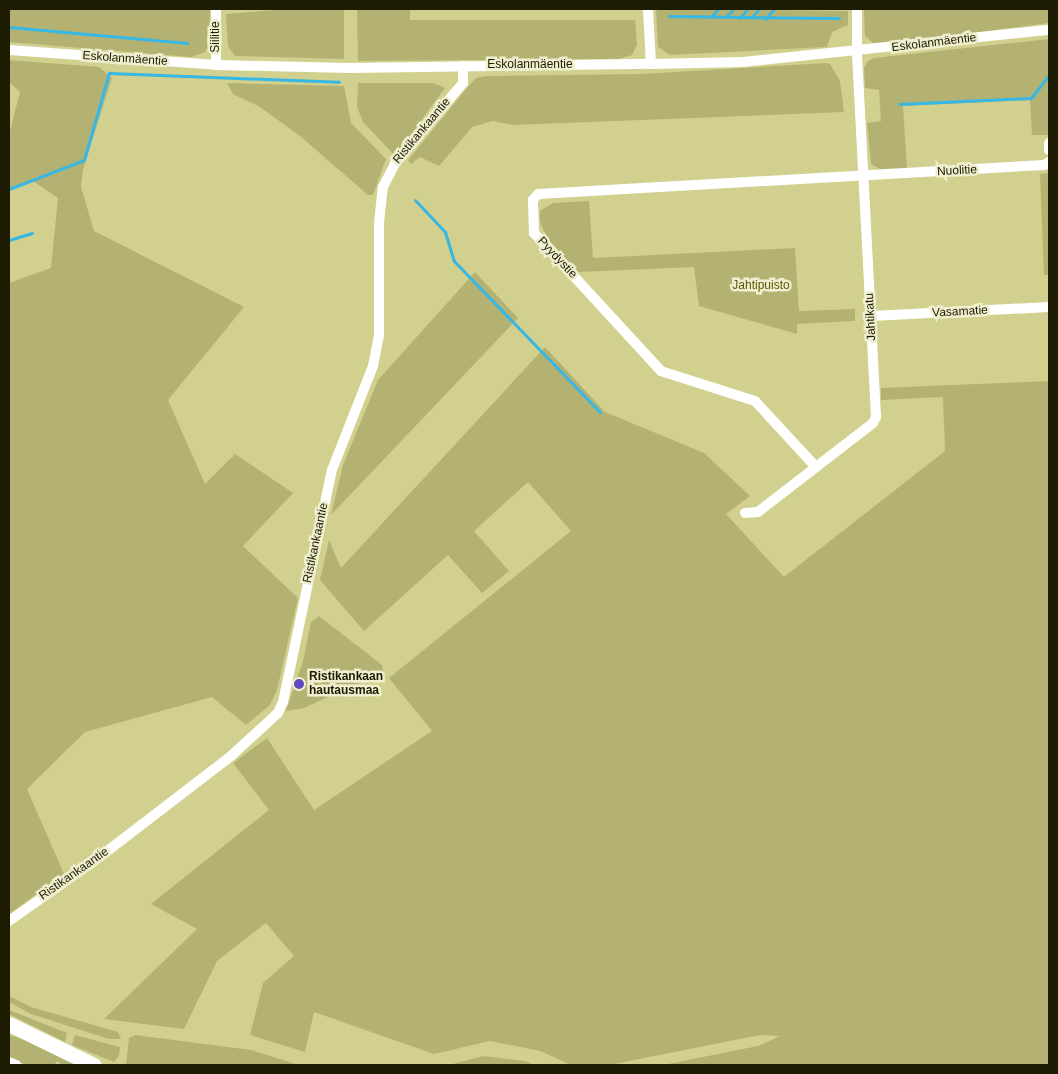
<!DOCTYPE html>
<html>
<head>
<meta charset="utf-8">
<style>
	body { margin:0 }
	#map { position:relative; width:1058px; height:1074px; overflow:hidden; background:#d2d08e; font-family:Helvetica,sans-serif }
	div>[style] { position:absolute }
	[style*='--x'] { left:calc(var(--x)*1px); top:calc(var(--y)*1px); width:calc(var(--w)*1px); rotate:calc(var(--a)*1deg) }
	.green>* { inset:0; background:#b4b273 }
	.stream>* { height:3px; margin:-1.5px; padding:0 1.5px; transform-origin:1.5px; border-radius:1.5px; background:#36b7e4 }
	.minor>* { height:10px; margin:-5px; padding:0 5px; transform-origin:5px; border-radius:5px; background:#fff }
	.secondary>* { height:15px; margin:-7.5px; padding:0 7.5px; transform-origin:7.5px; border-radius:7.5px; background:#fff }
	.dots>* { width:14px; height:14px; translate:-50% -50%; box-sizing:border-box; border:2px solid #efeece; border-radius:50% }
	span { translate:-50% -50%; white-space:nowrap; text-align:center; line-height:1.15; -webkit-text-stroke:5px #efeece; paint-order:stroke }
	.street-label { font-size:12px; color:#1d1c02 }
	.park-label { font-size:12px; color:#5c5806 }
	.poi-label { font-size:12px; color:#1d1c02; font-weight:700 }
	.left { translate:0 -50%; text-align:left }
	.frame { position:absolute; inset:0; border:10px solid #1d1c02; pointer-events:none }
</style>
</head>
<body>
<div id="map">
	<div class="green">
		<div style="clip-path:polygon(9px 9px,210px 9px,209px 44px,205px 52px,191px 57px,9px 42px)"></div>
		<div style="clip-path:polygon(285px 9px,344px 9px,344px 59px,235px 56px,228px 46px,226px 14px)"></div>
		<div style="clip-path:polygon(357px 9px,410px 9px,410px 20px,635px 20px,637px 45px,632px 55px,619px 59px,358px 61px)"></div>
		<div style="clip-path:polygon(656px 9px,848px 11px,848px 25px,832px 32px,827px 47px,670px 55px,658px 47px)"></div>
		<div style="clip-path:polygon(864px 9px,1049px 9px,1049px 23px,888px 44px,873px 43px,865px 36px)"></div>
		<div style="clip-path:polygon(1049px 39px,1049px 135px,1032px 135px,1030px 100px,903px 106px,907px 168px,880px 169px,871px 164px,867px 123px,881px 121px,879px 90px,865px 88px,864px 68px,868px 61px,874px 58px)"></div>
		<div style="clip-path:polygon(9px 60px,99px 67px,112px 78px,83px 169px,81px 187px,94px 231px,244px 307px,168px 400px,205px 484px,235px 454px,293px 493px,243px 546px,298px 598px,277px 690px,270px 705px,246px 725px,212px 697px,85px 732px,27px 789px,64px 874px,9px 914px,9px 283px,51px 268px,58px 198px,33px 181px,9px 190px,9px 135px,20px 92px,9px 82px)"></div>
		<div style="clip-path:polygon(826px 63px,830px 64px,840px 81px,844px 112px,513px 125px,493px 121px,472px 127px,439px 166px,420px 157px,411px 164px,408px 160px,467px 88px,476px 78px,486px 76px,641px 74px)"></div>
		<div style="clip-path:polygon(227px 83px,344px 86px,351px 123px,386px 159px,373px 195px,368px 195px,300px 136px,260px 107px,233px 94px)"></div>
		<div style="clip-path:polygon(358px 83px,433px 83px,445px 88px,395px 156px,363px 122px,357px 107px)"></div>
		<div style="clip-path:polygon(1049px 173px,1049px 275px,1044px 275px,1040px 174px)"></div>
		<div style="clip-path:polygon(589px 201px,593px 258px,795px 248px,799px 311px,855px 309px,855px 321px,797px 324px,797px 334px,699px 306px,694px 267px,578px 272px,547px 238px,540px 222px,540px 211px,553px 203px)"></div>
		<div style="clip-path:polygon(475px 272px,518px 318px,331px 515px,343px 465px,378px 380px)"></div>
		<div style="clip-path:polygon(545px 347px,605px 412px,704px 453px,750px 496px,726px 514px,784px 577px,945px 451px,943px 397px,881px 400px,881px 388px,1049px 381px,1049px 1065px,663px 1065px,758px 1046px,780px 1036px,760px 1035px,609px 1065px,571px 1065px,540px 1051px,490px 1041px,434px 1054px,314px 1012px,305px 1052px,250px 1035px,263px 983px,294px 956px,266px 923px,217px 961px,184px 1029px,104px 1019px,197px 929px,151px 904px,269px 810px,233px 763px,267px 738px,314px 810px,432px 731px,389px 678px,571px 531px,528px 482px,474px 531px,509px 571px,482px 593px,448px 555px,364px 631px,320px 580px,329px 540px,341px 568px)"></div>
		<div style="clip-path:polygon(319px 616px,382px 665px,383px 672px,304px 708px,286px 711px,303px 661px,311px 622px)"></div>
		<div style="clip-path:polygon(9px 996px,31px 1007px,118px 1032px,121px 1039px,109px 1039px,31px 1014px,9px 1002px)"></div>
		<div style="clip-path:polygon(9px 1010px,67px 1033px,65px 1042px,9px 1014px)"></div>
		<div style="clip-path:polygon(9px 1035px,22px 1039px,75px 1065px,62px 1065px,57px 1061px,54px 1065px,26px 1065px,9px 1057px)"></div>
		<div style="clip-path:polygon(75px 1035px,120px 1047px,119px 1055px,114px 1062px,72px 1045px)"></div>
		<div style="clip-path:polygon(135px 1035px,251px 1050px,299px 1065px,126px 1065px,129px 1038px)"></div>
		<div style="clip-path:polygon(483px 1056px,525px 1061px,535px 1065px,449px 1065px)"></div>
	</div>
	<div class="stream">
		<div style="--x:669;--y:16;--w:170;--a:0.7"></div>
		<div style="--x:712;--y:16;--w:9;--a:-49"></div>
		<div style="--x:726;--y:17;--w:11;--a:-49"></div>
		<div style="--x:740;--y:18;--w:11;--a:-52"></div>
		<div style="--x:751;--y:18;--w:12;--a:-48"></div>
		<div style="--x:765;--y:19;--w:13;--a:-48"></div>
		<div style="--x:9;--y:27;--w:179;--a:5.1"></div>
		<div style="--x:899;--y:104;--w:132;--a:-2.6"></div>
		<div style="--x:1031;--y:98;--w:29;--a:-52"></div>
		<div style="--x:9;--y:189;--w:80;--a:-21.1"></div>
		<div style="--x:84;--y:160;--w:91;--a:-74"></div>
		<div style="--x:109;--y:73;--w:230;--a:2.2"></div>
		<div style="--x:415;--y:200;--w:44;--a:46.8"></div>
		<div style="--x:445;--y:232;--w:30;--a:73"></div>
		<div style="--x:454;--y:261;--w:210;--a:46"></div>
		<div style="--x:9;--y:240;--w:24;--a:-17"></div>
	</div>
	<div class="minor">
		<div style="--x:648;--y:9;--w:55;--a:86.9"></div>
		<div style="--x:9;--y:50;--w:208;--a:4.1"></div>
		<div style="--x:216;--y:65;--w:134;--a:1.3"></div>
		<div style="--x:350;--y:68;--w:301;--a:-0.8"></div>
		<div style="--x:651;--y:64;--w:92;--a:-1.2"></div>
		<div style="--x:743;--y:62;--w:308;--a:-6"></div>
		<div style="--x:216;--y:65;--w:56;--a:-90"></div>
		<div style="--x:1049;--y:143;--w:7;--a:90"></div>
		<div style="--x:871;--y:316;--w:178;--a:-2.9"></div>
		<div style="--x:815;--y:466;--w:88;--a:-132.7"></div>
		<div style="--x:755;--y:401;--w:99;--a:-162.3"></div>
		<div style="--x:661;--y:371;--w:188;--a:-132.6"></div>
		<div style="--x:534;--y:233;--w:33;--a:-92"></div>
		<div style="--x:533;--y:200;--w:8;--a:-50"></div>
		<div style="--x:538;--y:194;--w:507;--a:-3.28"></div>
		<div style="--x:1044;--y:165;--w:6;--a:-31"></div>
		<div style="--x:745;--y:513;--w:13;--a:-4"></div>
		<div style="--x:758;--y:512;--w:145;--a:-37.7"></div>
		<div style="--x:873;--y:423;--w:7;--a:-63"></div>
		<div style="--x:876;--y:417;--w:365;--a:-93"></div>
		<div style="--x:857;--y:52;--w:43;--a:-90"></div>
		<div style="--x:9;--y:921;--w:103;--a:-35.1"></div>
		<div style="--x:93;--y:862;--w:174;--a:-37.5"></div>
		<div style="--x:231;--y:756;--w:64;--a:-42.5"></div>
		<div style="--x:278;--y:713;--w:12;--a:-66"></div>
		<div style="--x:283;--y:702;--w:237;--a:-78.1"></div>
		<div style="--x:332;--y:470;--w:112;--a:-68.5"></div>
		<div style="--x:373;--y:366;--w:33;--a:-79"></div>
		<div style="--x:379;--y:334;--w:111;--a:-90"></div>
		<div style="--x:379;--y:223;--w:36;--a:-84"></div>
		<div style="--x:383;--y:187;--w:27;--a:-63"></div>
		<div style="--x:395;--y:163;--w:105;--a:-49.6"></div>
		<div style="--x:463;--y:83;--w:17;--a:-90"></div>
		<div style="--x:9;--y:1062;--w:8;--a:23"></div>
	</div>
	<div class="secondary">
		<div style="--x:9;--y:1024;--w:94;--a:25.8"></div>
	</div>
	<div class="dots">
		<div style="left:299px;top:684px;background:#604ac2"></div>
	</div>
	<div class="street-label">
		<span style="left:216px;top:37px;rotate:-90deg">Siilitie</span>
		<span style="left:934px;top:43px;rotate:-7deg">Eskolanmäentie</span>
		<span style="left:125px;top:59px;rotate:4deg">Eskolanmäentie</span>
		<span style="left:530px;top:65px">Eskolanmäentie</span>
		<span style="left:422px;top:131px;rotate:-50deg">Ristikankaantie</span>
		<span style="left:957px;top:171px;rotate:-3deg">Nuolitie</span>
		<span style="left:557px;top:258px;rotate:47deg">Pyydystie</span>
		<span style="left:960px;top:312px;rotate:-3deg">Vasamatie</span>
		<span style="left:871px;top:317px;rotate:-93deg">Jahtikatu</span>
		<span style="left:316px;top:543px;rotate:-78deg">Ristikankaantie</span>
		<span style="left:74px;top:874px;rotate:-35deg">Ristikankaantie</span>
	</div>
	<div class="park-label">
		<span style="left:761px;top:286px">Jahtipuisto</span>
	</div>
	<div class="poi-label">
		<span class="left" style="left:309px;top:684px">Ristikankaan<br>hautausmaa</span>
	</div>
	<div class="frame"></div>
</div>
</body>
</html>
